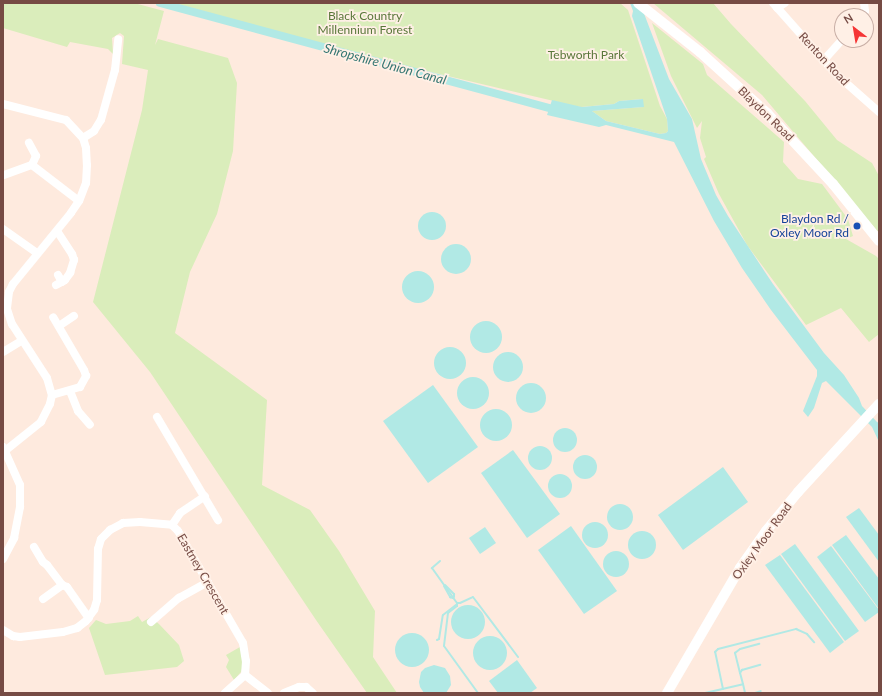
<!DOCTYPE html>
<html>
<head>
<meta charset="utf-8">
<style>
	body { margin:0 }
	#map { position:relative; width:882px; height:696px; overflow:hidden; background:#feeade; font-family:Lato,sans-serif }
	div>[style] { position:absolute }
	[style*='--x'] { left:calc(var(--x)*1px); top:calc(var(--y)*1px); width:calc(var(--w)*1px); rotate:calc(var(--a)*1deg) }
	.green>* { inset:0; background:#daedbb }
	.water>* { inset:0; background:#b1e9e5 }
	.round { border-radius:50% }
	.stream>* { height:2px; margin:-1px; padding:0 1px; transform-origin:1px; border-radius:1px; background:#b1e9e5 }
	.canal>* { height:8px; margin:-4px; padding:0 4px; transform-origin:4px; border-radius:4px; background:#b1e9e5 }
	.minor>* { height:8px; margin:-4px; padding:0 4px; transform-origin:4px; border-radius:4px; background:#fff }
	.tertiary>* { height:10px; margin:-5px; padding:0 5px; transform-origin:5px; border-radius:5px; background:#fff }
	.dots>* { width:11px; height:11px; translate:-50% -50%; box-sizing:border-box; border:2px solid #fff0e6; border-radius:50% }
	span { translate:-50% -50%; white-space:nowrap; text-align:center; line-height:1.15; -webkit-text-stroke:3.5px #fff0e6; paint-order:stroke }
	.park-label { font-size:12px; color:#597739 }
	.street-label { font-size:12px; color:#764b44 }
	.transit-label { font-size:12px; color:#164399 }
	.right { translate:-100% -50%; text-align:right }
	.water-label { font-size:13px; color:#347672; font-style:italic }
	.frame { position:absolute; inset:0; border:4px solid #764b44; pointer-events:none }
	.north { position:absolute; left:834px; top:8px; width:40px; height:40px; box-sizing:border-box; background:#fff0e6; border:1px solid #c8aea5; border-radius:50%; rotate:329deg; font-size:11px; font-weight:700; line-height:16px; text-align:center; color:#764b44 }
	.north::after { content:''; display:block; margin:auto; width:14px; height:18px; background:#f53636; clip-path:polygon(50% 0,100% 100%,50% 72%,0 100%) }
</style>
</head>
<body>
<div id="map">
	<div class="green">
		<div style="clip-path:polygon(3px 3px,134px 3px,164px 11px,155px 45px,158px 39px,228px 58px,237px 83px,233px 151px,217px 214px,190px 272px,175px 333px,267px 400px,262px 485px,310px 510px,339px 551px,375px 611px,373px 657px,397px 693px,367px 693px,316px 620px,150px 372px,93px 302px,142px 110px,148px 70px,122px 64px,124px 36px,120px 33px,112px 38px,113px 54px,108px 49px,70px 42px,67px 47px,3px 28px)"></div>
		<div style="clip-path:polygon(174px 3px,620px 3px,628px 10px,660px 106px,667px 119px,668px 131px,666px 133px,660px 134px,606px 121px,592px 111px,643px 107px,643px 99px,619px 101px,614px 104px,581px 107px,575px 106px,372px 58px)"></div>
		<div style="clip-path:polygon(653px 3px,713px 3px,731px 24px,805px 101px,837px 140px,872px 163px,879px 176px,879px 233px,762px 95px)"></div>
		<div style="clip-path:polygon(652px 23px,703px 64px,707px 75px,784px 142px,783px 162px,798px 179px,822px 184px,848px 219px,853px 236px,846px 239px,876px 256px,879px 259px,879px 334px,869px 342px,841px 308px,806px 325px,747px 245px,719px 194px,704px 159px,706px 157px,700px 138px,702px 121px,697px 128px,671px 76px)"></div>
		<div style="clip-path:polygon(138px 616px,142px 622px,151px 617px,159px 624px,179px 645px,184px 661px,177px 667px,105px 675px,89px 628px,96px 620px,106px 624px,130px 621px)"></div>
		<div style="clip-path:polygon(240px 647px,244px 662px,241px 672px,234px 680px,226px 667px,229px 660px,226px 655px)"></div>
	</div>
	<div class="water">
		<div style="clip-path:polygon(630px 3px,640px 3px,669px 79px,692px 119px,701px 159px,716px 195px,728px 216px,773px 284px,824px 353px,844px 375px,859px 398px,862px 406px,877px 422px,879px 423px,879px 442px,872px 427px,826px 381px,822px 383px,814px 408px,808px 417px,803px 411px,817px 376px,817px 370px,771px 310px,742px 268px,714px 221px,674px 142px,606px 125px,599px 127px,547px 115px,552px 100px,582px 107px,614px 104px,619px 101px,643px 99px,644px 107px,592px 111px,606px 121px,660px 134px,666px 133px,668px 131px,667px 119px,632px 16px,633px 11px)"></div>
		<div class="round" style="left:418px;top:212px;width:28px;height:28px"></div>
		<div class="round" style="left:441px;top:244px;width:30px;height:30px"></div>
		<div class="round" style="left:402px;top:271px;width:32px;height:32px"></div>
		<div class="round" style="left:470px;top:321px;width:32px;height:32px"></div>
		<div class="round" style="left:434px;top:347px;width:32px;height:32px"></div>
		<div class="round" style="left:493px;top:352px;width:30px;height:30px"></div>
		<div class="round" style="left:457px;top:377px;width:32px;height:32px"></div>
		<div class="round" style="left:516px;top:383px;width:30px;height:30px"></div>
		<div style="clip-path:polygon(433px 385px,478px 447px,428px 483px,383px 421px)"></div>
		<div class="round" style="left:480px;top:409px;width:32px;height:32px"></div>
		<div class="round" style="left:553px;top:428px;width:24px;height:24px"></div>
		<div class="round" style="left:528px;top:446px;width:24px;height:24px"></div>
		<div style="clip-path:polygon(513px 450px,560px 514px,527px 538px,481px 473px)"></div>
		<div class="round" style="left:573px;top:455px;width:24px;height:24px"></div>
		<div style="clip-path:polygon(723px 467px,748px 502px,683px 550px,658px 515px)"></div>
		<div class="round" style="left:548px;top:474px;width:24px;height:24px"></div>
		<div class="round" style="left:607px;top:504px;width:26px;height:26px"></div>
		<div style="clip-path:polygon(859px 508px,879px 535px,879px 562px,846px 517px)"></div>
		<div class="round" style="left:582px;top:522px;width:26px;height:26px"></div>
		<div style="clip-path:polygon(571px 526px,617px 591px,584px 614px,538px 550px)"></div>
		<div style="clip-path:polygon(485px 527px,496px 543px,480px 554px,469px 538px)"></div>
		<div class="round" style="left:628px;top:531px;width:28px;height:28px"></div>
		<div style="clip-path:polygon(846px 535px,879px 579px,879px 609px,832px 545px)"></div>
		<div style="clip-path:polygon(795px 544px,859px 631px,845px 641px,781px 554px)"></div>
		<div style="clip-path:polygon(831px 546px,879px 610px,879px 612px,865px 622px,817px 557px)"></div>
		<div class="round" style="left:603px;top:551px;width:26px;height:26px"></div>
		<div style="clip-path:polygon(780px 555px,844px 642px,830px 653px,765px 565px)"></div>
		<div class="round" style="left:451px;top:605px;width:34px;height:34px"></div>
		<div class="round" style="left:395px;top:633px;width:34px;height:34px"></div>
		<div class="round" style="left:473px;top:636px;width:34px;height:34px"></div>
		<div style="clip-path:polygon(517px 660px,537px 688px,530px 693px,498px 693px,489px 681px)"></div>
		<div style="clip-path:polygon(434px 665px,445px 668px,450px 676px,451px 685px,446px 693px,424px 693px,420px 687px,419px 682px,421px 672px,425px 668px)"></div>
	</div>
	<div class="stream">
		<div style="--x:440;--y:561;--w:11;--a:139"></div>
		<div style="--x:432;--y:568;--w:43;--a:54.5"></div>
		<div style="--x:457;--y:603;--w:3;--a:0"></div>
		<div style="--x:460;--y:603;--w:14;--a:-25"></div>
		<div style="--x:473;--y:597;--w:75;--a:53.1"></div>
		<div style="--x:445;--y:585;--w:13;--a:45"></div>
		<div style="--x:454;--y:594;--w:3;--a:90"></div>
		<div style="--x:444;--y:586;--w:13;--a:61"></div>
		<div style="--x:450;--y:597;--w:3;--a:18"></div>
		<div style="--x:457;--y:603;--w:3;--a:90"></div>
		<div style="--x:457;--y:606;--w:11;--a:142"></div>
		<div style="--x:448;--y:613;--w:33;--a:97"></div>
		<div style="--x:444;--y:646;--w:58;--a:54.1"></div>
		<div style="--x:437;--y:640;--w:2;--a:-27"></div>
		<div style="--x:439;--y:639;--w:24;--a:-81"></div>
		<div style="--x:443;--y:615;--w:18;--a:-38"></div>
		<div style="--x:740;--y:673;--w:21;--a:-104"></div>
		<div style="--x:735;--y:653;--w:6;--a:-39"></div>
		<div style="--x:740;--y:649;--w:20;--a:-15"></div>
		<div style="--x:743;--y:684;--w:9;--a:77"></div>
		<div style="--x:723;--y:689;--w:38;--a:-102"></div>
		<div style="--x:715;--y:652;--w:4;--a:-45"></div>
		<div style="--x:718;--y:649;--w:81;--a:-14.4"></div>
		<div style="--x:796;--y:629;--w:12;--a:24"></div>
		<div style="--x:807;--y:634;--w:11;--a:49"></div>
		<div style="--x:705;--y:693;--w:39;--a:-13"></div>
		<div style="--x:743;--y:684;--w:11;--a:-105"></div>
		<div style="--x:740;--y:673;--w:4;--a:-56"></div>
		<div style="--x:742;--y:670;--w:19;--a:-16"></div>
		<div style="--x:755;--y:693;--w:6;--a:-18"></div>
	</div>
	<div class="canal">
		<div style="--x:160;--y:3;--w:413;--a:15.1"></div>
	</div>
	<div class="minor">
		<div style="--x:773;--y:3;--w:96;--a:48.4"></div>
		<div style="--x:837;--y:75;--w:56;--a:41.4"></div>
		<div style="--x:777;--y:8;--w:9;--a:-32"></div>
		<div style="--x:863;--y:16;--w:5;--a:-68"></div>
		<div style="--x:865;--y:11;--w:8;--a:-97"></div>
		<div style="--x:823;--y:61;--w:28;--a:-48"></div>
		<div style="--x:3;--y:104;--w:65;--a:14.3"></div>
		<div style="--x:66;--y:120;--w:25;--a:47"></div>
		<div style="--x:83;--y:138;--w:10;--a:73"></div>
		<div style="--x:86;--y:148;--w:17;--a:87"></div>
		<div style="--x:87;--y:165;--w:18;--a:93"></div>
		<div style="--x:86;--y:183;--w:19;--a:111"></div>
		<div style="--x:79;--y:201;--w:14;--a:124"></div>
		<div style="--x:71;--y:213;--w:92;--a:129.2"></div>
		<div style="--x:13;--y:284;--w:9;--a:117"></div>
		<div style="--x:9;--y:292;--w:17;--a:97"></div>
		<div style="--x:7;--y:309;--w:16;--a:72"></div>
		<div style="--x:12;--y:324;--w:64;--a:57.1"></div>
		<div style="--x:47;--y:378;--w:18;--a:74"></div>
		<div style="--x:52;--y:395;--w:9;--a:103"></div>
		<div style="--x:50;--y:404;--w:20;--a:117"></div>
		<div style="--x:41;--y:422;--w:45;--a:141.3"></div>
		<div style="--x:83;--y:138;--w:13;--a:-32"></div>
		<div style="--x:94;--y:131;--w:13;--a:-58"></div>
		<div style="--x:101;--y:120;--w:52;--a:-74.4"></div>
		<div style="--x:115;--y:70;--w:31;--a:-84"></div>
		<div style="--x:32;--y:165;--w:59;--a:37.5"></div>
		<div style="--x:4;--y:175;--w:30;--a:-20"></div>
		<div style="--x:32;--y:165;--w:10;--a:-66"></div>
		<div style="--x:36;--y:156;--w:15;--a:-118"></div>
		<div style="--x:3;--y:229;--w:42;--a:35.2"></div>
		<div style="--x:58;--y:275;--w:8;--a:60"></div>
		<div style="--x:56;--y:285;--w:10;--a:-29"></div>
		<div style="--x:65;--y:280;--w:9;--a:-54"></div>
		<div style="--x:70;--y:273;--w:14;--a:-73"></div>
		<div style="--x:74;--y:260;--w:6;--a:-108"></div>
		<div style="--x:72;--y:254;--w:27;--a:-123"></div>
		<div style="--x:59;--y:326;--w:18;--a:-34"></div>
		<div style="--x:3;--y:352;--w:21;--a:-31"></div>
		<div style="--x:70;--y:391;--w:22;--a:68"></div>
		<div style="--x:78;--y:411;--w:18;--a:49"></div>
		<div style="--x:52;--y:395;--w:29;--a:-16"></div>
		<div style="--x:80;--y:387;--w:13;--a:-61"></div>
		<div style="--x:86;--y:376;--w:6;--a:-108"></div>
		<div style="--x:84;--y:370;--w:61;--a:-120.3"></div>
		<div style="--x:157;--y:417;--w:120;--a:59.4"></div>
		<div style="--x:172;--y:525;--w:14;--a:-56"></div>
		<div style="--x:180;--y:513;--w:30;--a:-34"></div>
		<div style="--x:34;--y:547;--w:17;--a:59"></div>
		<div style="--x:43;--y:562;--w:5;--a:37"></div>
		<div style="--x:47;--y:565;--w:25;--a:53"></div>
		<div style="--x:62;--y:585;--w:5;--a:22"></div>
		<div style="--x:67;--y:587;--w:38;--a:55"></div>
		<div style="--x:3;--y:559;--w:24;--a:-62"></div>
		<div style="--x:14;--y:538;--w:32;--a:-79"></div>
		<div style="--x:20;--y:507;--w:22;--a:-90"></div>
		<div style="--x:20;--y:485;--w:42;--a:-114.1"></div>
		<div style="--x:43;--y:599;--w:24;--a:-36"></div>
		<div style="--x:151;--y:622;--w:37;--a:-41"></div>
		<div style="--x:179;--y:598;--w:33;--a:-29"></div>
		<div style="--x:3;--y:630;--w:12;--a:31"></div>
		<div style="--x:13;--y:636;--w:7;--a:8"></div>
		<div style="--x:20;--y:637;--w:43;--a:-6.6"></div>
		<div style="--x:63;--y:632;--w:15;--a:-16"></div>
		<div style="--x:77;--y:628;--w:11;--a:-38"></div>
		<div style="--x:86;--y:621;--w:14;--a:-54"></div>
		<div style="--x:94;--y:610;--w:10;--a:-73"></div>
		<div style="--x:97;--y:600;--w:51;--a:-88.9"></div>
		<div style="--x:98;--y:549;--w:10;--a:-73"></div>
		<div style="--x:101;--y:539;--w:13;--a:-45"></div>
		<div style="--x:110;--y:530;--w:15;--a:-28"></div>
		<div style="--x:123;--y:523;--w:17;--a:-3"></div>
		<div style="--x:140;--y:522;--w:32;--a:5"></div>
		<div style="--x:172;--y:525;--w:8;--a:45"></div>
		<div style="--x:178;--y:531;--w:129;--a:59.9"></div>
		<div style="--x:243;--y:643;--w:18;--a:81"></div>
		<div style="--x:246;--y:661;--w:14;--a:94"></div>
		<div style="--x:245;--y:675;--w:27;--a:138"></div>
		<div style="--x:245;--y:675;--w:29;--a:38"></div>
		<div style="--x:284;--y:693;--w:16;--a:-22"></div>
		<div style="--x:299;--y:687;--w:7;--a:0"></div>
		<div style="--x:306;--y:687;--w:9;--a:41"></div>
	</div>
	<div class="tertiary">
		<div style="--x:638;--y:3;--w:79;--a:38.3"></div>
		<div style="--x:700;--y:52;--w:91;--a:42.3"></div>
		<div style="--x:767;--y:113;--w:97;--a:47.1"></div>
		<div style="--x:833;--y:184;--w:73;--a:51.1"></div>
		<div style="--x:667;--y:693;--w:145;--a:-59.7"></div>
		<div style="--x:740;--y:568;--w:45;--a:-54.9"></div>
		<div style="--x:766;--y:531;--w:50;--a:-50.6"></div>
		<div style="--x:798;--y:492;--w:120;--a:-47.4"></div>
	</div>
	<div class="dots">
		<div style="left:857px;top:226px;background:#1a4fb4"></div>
	</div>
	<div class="park-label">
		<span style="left:365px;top:23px">Black Country<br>Millennium Forest</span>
		<span style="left:586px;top:55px">Tebworth Park</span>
	</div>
	<div class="street-label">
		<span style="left:824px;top:59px;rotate:47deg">Renton Road</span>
		<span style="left:766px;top:114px;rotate:44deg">Blaydon Road</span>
		<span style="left:762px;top:541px;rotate:-54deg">Oxley Moor Road</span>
		<span style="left:203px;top:574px;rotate:60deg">Eastney Crescent</span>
	</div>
	<div class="transit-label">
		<span class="right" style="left:849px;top:226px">Blaydon Rd /<br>Oxley Moor Rd</span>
	</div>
	<div class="water-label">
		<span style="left:385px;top:64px;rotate:15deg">Shropshire Union Canal</span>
	</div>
	<div class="frame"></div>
	<div class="north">N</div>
</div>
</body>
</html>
